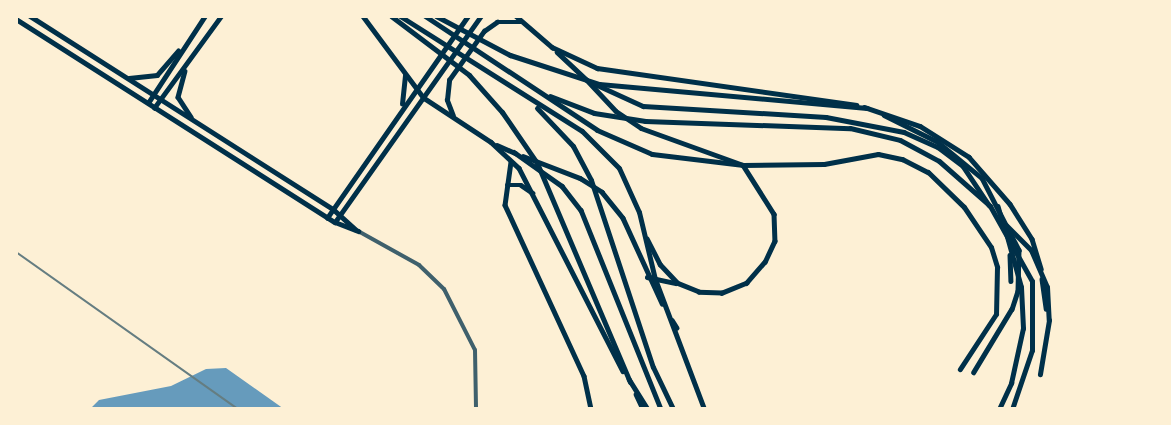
<!DOCTYPE html>
<html>
<head>
<meta charset="utf-8">
<style>
	body { margin:0 }
	#map { position:relative; width:1171px; height:425px; overflow:hidden; background:#fdf0d5; font-family:"Space Grotesk",sans-serif }
	div>[style] { position:absolute }
	[style*='--x'] { left:calc(var(--x)*1px); top:calc(var(--y)*1px); width:calc(var(--w)*1px); rotate:calc(var(--a)*1deg) }
	.water>* { inset:0; background:#669bbc }
	.tertiary>* { height:4px; margin:-2px; padding:0 2px; transform-origin:2px; border-radius:2px; background:#3f606c }
	.secondary>* { height:4.5px; margin:-2.25px; padding:0 2.25px; transform-origin:2.25px; border-radius:2.25px; background:#003049 }
	.trunk>* { height:5px; margin:-2.5px; padding:0 2.5px; transform-origin:2.5px; border-radius:2.5px; background:#003049 }
	.rail>* { height:2px; margin:-1px; padding:0 1px; transform-origin:1px; border-radius:1px; background:#657d81 }
	span { translate:-50% -50%; white-space:nowrap; text-align:center; line-height:1.15; -webkit-text-stroke:4px #fdf0d5; paint-order:stroke }
	.frame { position:absolute; inset:0; border:18px solid #fdf0d5; pointer-events:none }
</style>
</head>
<body>
<div id="map">
	<div class="water">
		<div style="clip-path:polygon(226px 368px,284px 409px,90px 409px,99px 400px,171px 386px,206px 369px)"></div>
	</div>
	<div class="tertiary">
		<div style="--x:358;--y:231;--w:70;--a:29.1"></div>
		<div style="--x:419;--y:265;--w:35;--a:44"></div>
		<div style="--x:444;--y:289;--w:68;--a:63.1"></div>
		<div style="--x:475;--y:350;--w:59;--a:89"></div>
	</div>
	<div class="secondary">
		<div style="--x:30;--y:16;--w:359;--a:32.5"></div>
		<div style="--x:333;--y:209;--w:30;--a:42"></div>
		<div style="--x:363;--y:16;--w:102;--a:53.4"></div>
		<div style="--x:424;--y:98;--w:80;--a:33.3"></div>
		<div style="--x:491;--y:142;--w:38;--a:43"></div>
		<div style="--x:519;--y:168;--w:228;--a:62.9"></div>
		<div style="--x:516;--y:16;--w:48;--a:40.7"></div>
		<div style="--x:552;--y:47;--w:50;--a:25"></div>
		<div style="--x:597;--y:68;--w:262;--a:8.1"></div>
		<div style="--x:16;--y:19;--w:378;--a:32.5"></div>
		<div style="--x:335;--y:222;--w:25;--a:21"></div>
		<div style="--x:557;--y:52;--w:40;--a:43"></div>
		<div style="--x:185;--y:71;--w:27;--a:105"></div>
		<div style="--x:178;--y:97;--w:24;--a:57"></div>
		<div style="--x:129;--y:78;--w:28;--a:-6"></div>
		<div style="--x:157;--y:75;--w:32;--a:-49"></div>
		<div style="--x:587;--y:80;--w:42;--a:46.9"></div>
		<div style="--x:616;--y:111;--w:30;--a:34"></div>
		<div style="--x:641;--y:128;--w:109;--a:19.9"></div>
		<div style="--x:743;--y:165;--w:58;--a:57.7"></div>
		<div style="--x:774;--y:214;--w:27;--a:88"></div>
		<div style="--x:775;--y:241;--w:23;--a:115"></div>
		<div style="--x:765;--y:262;--w:28;--a:131"></div>
		<div style="--x:747;--y:283;--w:27;--a:158"></div>
		<div style="--x:722;--y:293;--w:23;--a:-178"></div>
		<div style="--x:699;--y:292;--w:24;--a:-158"></div>
		<div style="--x:677;--y:283;--w:25;--a:-133"></div>
		<div style="--x:660;--y:265;--w:29;--a:-117"></div>
		<div style="--x:595;--y:84;--w:53;--a:24.6"></div>
		<div style="--x:643;--y:106;--w:183;--a:3.4"></div>
		<div style="--x:826;--y:117;--w:79;--a:10.9"></div>
		<div style="--x:904;--y:132;--w:37;--a:24"></div>
		<div style="--x:938;--y:147;--w:31;--a:37"></div>
		<div style="--x:963;--y:166;--w:47;--a:56.3"></div>
		<div style="--x:148;--y:103;--w:104;--a:-56.8"></div>
		<div style="--x:402;--y:104;--w:29;--a:-84"></div>
		<div style="--x:864;--y:107;--w:59;--a:18.7"></div>
		<div style="--x:920;--y:126;--w:58;--a:32.3"></div>
		<div style="--x:969;--y:157;--w:62;--a:48.9"></div>
		<div style="--x:1010;--y:204;--w:41;--a:57.8"></div>
		<div style="--x:1032;--y:239;--w:31;--a:73"></div>
		<div style="--x:154;--y:108;--w:114;--a:-53.9"></div>
		<div style="--x:884;--y:115;--w:60;--a:26.6"></div>
		<div style="--x:938;--y:142;--w:57;--a:39.3"></div>
		<div style="--x:982;--y:178;--w:81;--a:62.8"></div>
		<div style="--x:1019;--y:250;--w:41;--a:91.4"></div>
		<div style="--x:1018;--y:291;--w:19;--a:108"></div>
		<div style="--x:1012;--y:309;--w:74;--a:121.1"></div>
		<div style="--x:453;--y:116;--w:17;--a:-111"></div>
		<div style="--x:447;--y:100;--w:20;--a:-84"></div>
		<div style="--x:449;--y:80;--w:60;--a:-54.5"></div>
		<div style="--x:484;--y:31;--w:16;--a:-35"></div>
		<div style="--x:497;--y:22;--w:24;--a:0"></div>
		<div style="--x:497;--y:145;--w:20;--a:24"></div>
		<div style="--x:514;--y:152;--w:59;--a:35.3"></div>
		<div style="--x:562;--y:186;--w:31;--a:52"></div>
		<div style="--x:581;--y:210;--w:214;--a:68.1"></div>
		<div style="--x:523;--y:156;--w:61;--a:21.1"></div>
		<div style="--x:580;--y:178;--w:26;--a:32"></div>
		<div style="--x:602;--y:192;--w:33;--a:51"></div>
		<div style="--x:623;--y:218;--w:94;--a:65.4"></div>
		<div style="--x:511;--y:162;--w:43;--a:97.9"></div>
		<div style="--x:505;--y:205;--w:188;--a:65.2"></div>
		<div style="--x:584;--y:376;--w:34;--a:78"></div>
		<div style="--x:507;--y:185;--w:14;--a:0"></div>
		<div style="--x:521;--y:185;--w:14;--a:34"></div>
		<div style="--x:998;--y:206;--w:25;--a:74"></div>
		<div style="--x:327;--y:218;--w:246;--a:-55.1"></div>
		<div style="--x:335;--y:222;--w:252;--a:-54.7"></div>
		<div style="--x:1010;--y:255;--w:26;--a:88"></div>
		<div style="--x:647;--y:277;--w:29;--a:12"></div>
		<div style="--x:1042;--y:279;--w:30;--a:82"></div>
		<div style="--x:672;--y:320;--w:9;--a:58"></div>
		<div style="--x:629;--y:379;--w:36;--a:58"></div>
		<div style="--x:636;--y:394;--w:17;--a:65"></div>
	</div>
	<div class="trunk">
		<div style="--x:391;--y:16;--w:98;--a:37.1"></div>
		<div style="--x:469;--y:75;--w:50;--a:48.3"></div>
		<div style="--x:502;--y:112;--w:62;--a:55.5"></div>
		<div style="--x:537;--y:163;--w:238;--a:67"></div>
		<div style="--x:400;--y:16;--w:215;--a:32.3"></div>
		<div style="--x:582;--y:131;--w:52;--a:45"></div>
		<div style="--x:619;--y:168;--w:48;--a:65.6"></div>
		<div style="--x:639;--y:212;--w:69;--a:76.6"></div>
		<div style="--x:655;--y:279;--w:139;--a:69.3"></div>
		<div style="--x:425;--y:16;--w:206;--a:33.5"></div>
		<div style="--x:597;--y:130;--w:60;--a:23.6"></div>
		<div style="--x:652;--y:154;--w:92;--a:6.9"></div>
		<div style="--x:743;--y:165;--w:81;--a:-0.7"></div>
		<div style="--x:824;--y:164;--w:55;--a:-10.5"></div>
		<div style="--x:878;--y:154;--w:25;--a:12"></div>
		<div style="--x:902;--y:159;--w:29;--a:27"></div>
		<div style="--x:928;--y:172;--w:50;--a:44.2"></div>
		<div style="--x:964;--y:207;--w:48;--a:56"></div>
		<div style="--x:991;--y:247;--w:21;--a:73"></div>
		<div style="--x:997;--y:267;--w:47;--a:91.2"></div>
		<div style="--x:996;--y:314;--w:66;--a:123.2"></div>
		<div style="--x:436;--y:16;--w:84;--a:27.8"></div>
		<div style="--x:510;--y:55;--w:94;--a:18"></div>
		<div style="--x:599;--y:84;--w:269;--a:5.1"></div>
		<div style="--x:550;--y:96;--w:47;--a:21.1"></div>
		<div style="--x:594;--y:113;--w:52;--a:8.9"></div>
		<div style="--x:645;--y:121;--w:205;--a:2"></div>
		<div style="--x:850;--y:128;--w:51;--a:13.5"></div>
		<div style="--x:900;--y:140;--w:44;--a:28.3"></div>
		<div style="--x:939;--y:161;--w:68;--a:41.4"></div>
		<div style="--x:990;--y:206;--w:86;--a:60.8"></div>
		<div style="--x:1032;--y:281;--w:69;--a:90"></div>
		<div style="--x:1032;--y:350;--w:62;--a:108.7"></div>
		<div style="--x:537;--y:108;--w:52;--a:46.5"></div>
		<div style="--x:573;--y:146;--w:38;--a:62"></div>
		<div style="--x:591;--y:180;--w:197;--a:71.7"></div>
		<div style="--x:653;--y:367;--w:47;--a:64.5"></div>
		<div style="--x:1006;--y:225;--w:35;--a:45"></div>
		<div style="--x:1031;--y:250;--w:40;--a:66.6"></div>
		<div style="--x:1047;--y:287;--w:33;--a:87"></div>
		<div style="--x:1049;--y:320;--w:55;--a:99.5"></div>
		<div style="--x:999;--y:409;--w:29;--a:-65"></div>
		<div style="--x:1011;--y:383;--w:56;--a:-77.7"></div>
		<div style="--x:1023;--y:328;--w:41;--a:-92.8"></div>
		<div style="--x:1021;--y:287;--w:56;--a:-105.5"></div>
	</div>
	<div class="rail">
		<div style="--x:16;--y:252;--w:272;--a:35.3"></div>
	</div>
	<div class="frame"></div>
</div>
</body>
</html>
